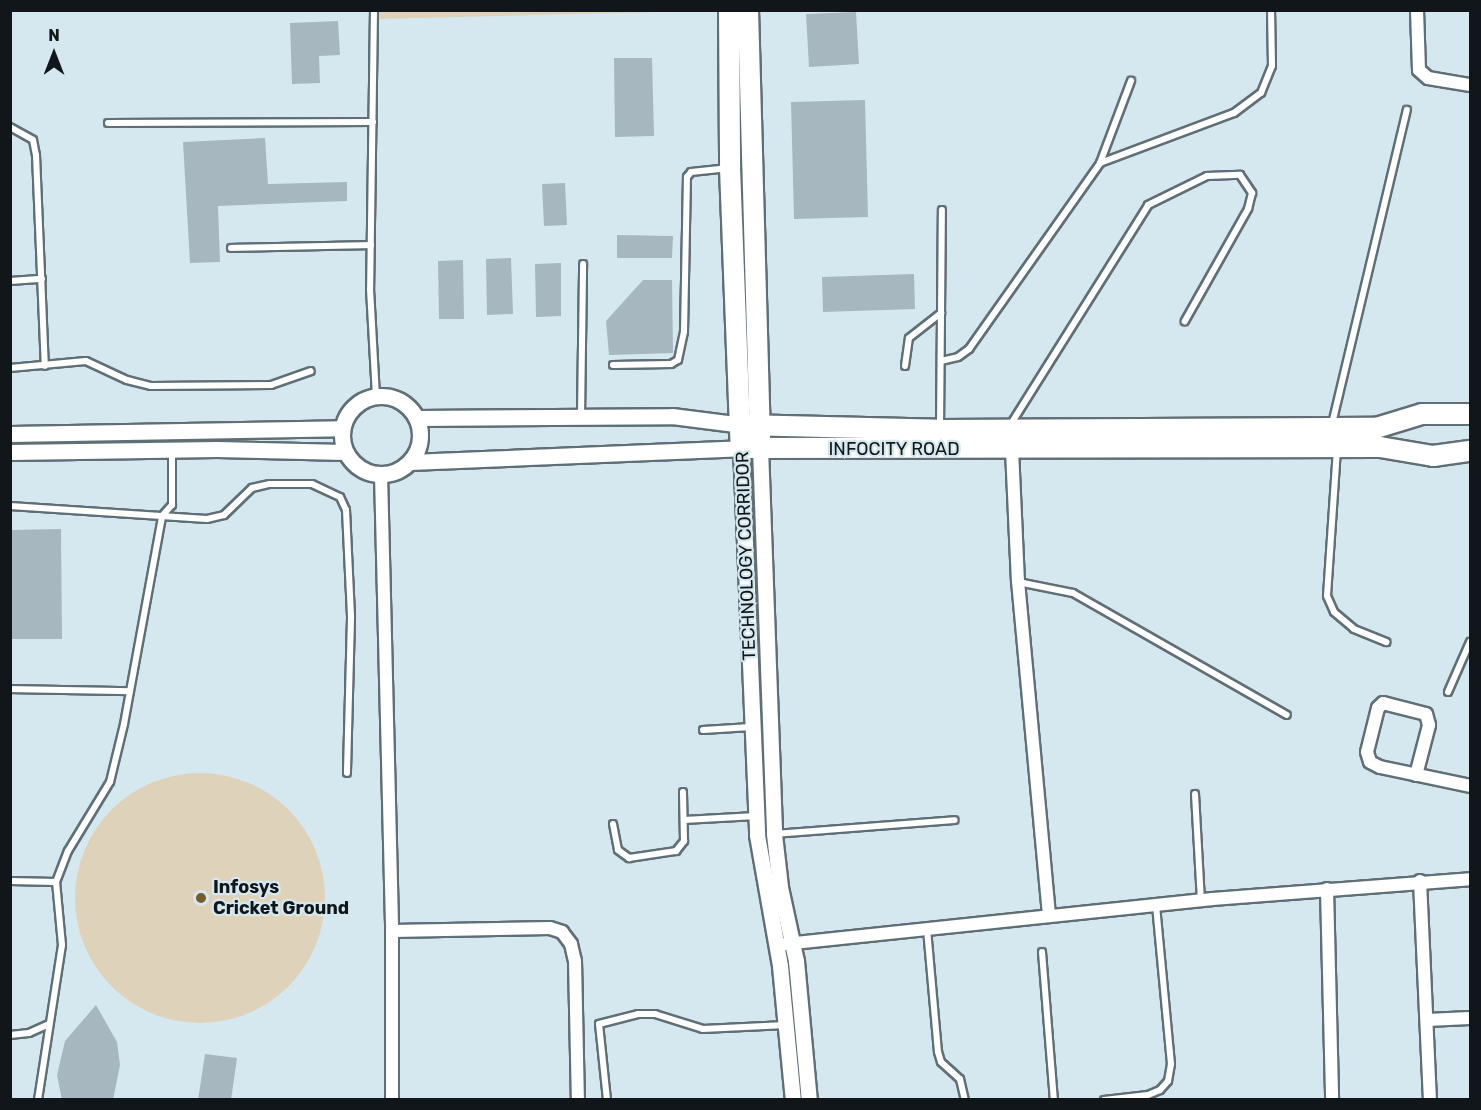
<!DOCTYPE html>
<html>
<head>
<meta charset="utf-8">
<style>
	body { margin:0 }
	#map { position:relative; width:1481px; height:1110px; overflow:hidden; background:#d6e8ef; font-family:Rubik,sans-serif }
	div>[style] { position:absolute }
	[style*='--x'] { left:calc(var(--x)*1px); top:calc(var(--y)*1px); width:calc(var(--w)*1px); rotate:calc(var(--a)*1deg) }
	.green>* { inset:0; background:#dfd2bb }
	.round { border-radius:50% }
	.building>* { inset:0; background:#a7b7bf }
	.roads { filter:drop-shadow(2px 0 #606f76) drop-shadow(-2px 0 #606f76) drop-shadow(0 2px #606f76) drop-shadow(0 -2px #606f76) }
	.service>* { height:6px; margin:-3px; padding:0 3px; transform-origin:3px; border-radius:3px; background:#fff }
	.minor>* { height:12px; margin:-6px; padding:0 6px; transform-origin:6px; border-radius:6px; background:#fff }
	.tertiary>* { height:15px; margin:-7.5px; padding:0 7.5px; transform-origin:7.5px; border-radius:7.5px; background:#fff }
	.tertiary>.ring { margin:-7.5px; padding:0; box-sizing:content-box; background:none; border:15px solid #fff; border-radius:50% }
	.primary>* { height:20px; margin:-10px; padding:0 10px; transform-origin:10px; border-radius:10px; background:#fff }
	.dots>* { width:16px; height:16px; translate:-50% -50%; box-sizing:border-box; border:3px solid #d6e8ef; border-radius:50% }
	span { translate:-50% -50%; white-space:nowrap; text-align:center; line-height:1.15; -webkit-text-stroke:4.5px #d6e8ef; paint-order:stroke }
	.street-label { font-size:18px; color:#101619 }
	.poi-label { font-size:18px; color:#101619; font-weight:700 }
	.left { translate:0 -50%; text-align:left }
	.frame { position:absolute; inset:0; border:12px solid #101619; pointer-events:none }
	.north { position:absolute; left:24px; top:24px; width:60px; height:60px; -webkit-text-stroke:4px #d6e8ef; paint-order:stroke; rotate:0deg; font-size:16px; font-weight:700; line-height:24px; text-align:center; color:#101619 }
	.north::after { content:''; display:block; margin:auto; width:21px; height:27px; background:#101619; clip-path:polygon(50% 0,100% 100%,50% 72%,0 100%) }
</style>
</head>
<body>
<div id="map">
	<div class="green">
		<div style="clip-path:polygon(377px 11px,377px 10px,702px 11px,378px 19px)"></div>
		<div class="round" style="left:75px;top:773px;width:250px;height:250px"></div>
	</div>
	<div class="building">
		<div style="clip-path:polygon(856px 12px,859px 64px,809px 67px,806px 14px)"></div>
		<div style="clip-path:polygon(338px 21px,340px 55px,319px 56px,320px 83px,292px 84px,290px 23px)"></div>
		<div style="clip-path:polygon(614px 58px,652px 58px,654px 136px,615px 137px)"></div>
		<div style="clip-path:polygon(865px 100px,868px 217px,794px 219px,791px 102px)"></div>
		<div style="clip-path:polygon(265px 138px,268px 184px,347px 182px,347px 201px,218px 206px,220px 262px,190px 263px,183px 142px)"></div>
		<div style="clip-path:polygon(565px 183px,567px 225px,544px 226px,542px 184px)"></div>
		<div style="clip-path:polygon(617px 235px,673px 236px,672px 258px,617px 258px)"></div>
		<div style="clip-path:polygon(511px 258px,513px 314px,487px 315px,486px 259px)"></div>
		<div style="clip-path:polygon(463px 260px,464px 319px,439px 319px,438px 261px)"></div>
		<div style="clip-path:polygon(561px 263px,561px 316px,536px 317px,535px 264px)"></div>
		<div style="clip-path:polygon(914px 274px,915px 309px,823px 312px,822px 277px)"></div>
		<div style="clip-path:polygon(643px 280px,672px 280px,673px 353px,609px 355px,606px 321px)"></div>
		<div style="clip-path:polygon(61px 529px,62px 639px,10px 639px,10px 530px)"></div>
		<div style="clip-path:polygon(96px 1005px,117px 1042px,120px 1065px,113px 1100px,62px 1100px,57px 1075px,65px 1041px)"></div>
		<div style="clip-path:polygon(205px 1054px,237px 1058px,231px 1100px,198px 1100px)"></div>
	</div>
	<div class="roads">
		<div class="service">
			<div style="--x:374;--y:10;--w:279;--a:90.8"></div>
			<div style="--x:370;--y:289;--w:107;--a:86.8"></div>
			<div style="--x:108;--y:123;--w:265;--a:-0.2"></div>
			<div style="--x:10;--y:127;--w:26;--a:29"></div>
			<div style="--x:33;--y:140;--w:15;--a:79"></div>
			<div style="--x:36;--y:155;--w:211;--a:87.6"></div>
			<div style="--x:1100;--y:163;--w:88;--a:-69.3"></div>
			<div style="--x:231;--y:248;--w:140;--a:-1.2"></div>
			<div style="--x:10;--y:281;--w:32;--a:-4"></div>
			<div style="--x:941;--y:361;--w:17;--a:-13"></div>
			<div style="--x:958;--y:357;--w:14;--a:-36"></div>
			<div style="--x:969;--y:349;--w:228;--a:-54.8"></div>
			<div style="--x:1100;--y:163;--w:143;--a:-20.5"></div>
			<div style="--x:1234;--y:113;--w:34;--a:-37"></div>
			<div style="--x:1261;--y:93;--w:29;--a:-68"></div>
			<div style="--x:1272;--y:66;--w:56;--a:-91"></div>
			<div style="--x:613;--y:365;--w:58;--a:-1"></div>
			<div style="--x:671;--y:364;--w:8;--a:-30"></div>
			<div style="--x:678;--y:360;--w:29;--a:-78"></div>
			<div style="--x:684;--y:332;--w:155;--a:-88.9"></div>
			<div style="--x:687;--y:177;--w:6;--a:-51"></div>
			<div style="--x:691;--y:172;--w:36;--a:-6"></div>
			<div style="--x:905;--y:366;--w:28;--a:-82"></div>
			<div style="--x:909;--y:338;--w:41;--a:-38"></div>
			<div style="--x:10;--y:368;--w:76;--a:-5.3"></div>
			<div style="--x:86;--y:361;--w:45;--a:24.9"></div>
			<div style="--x:127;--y:380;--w:25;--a:14"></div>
			<div style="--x:151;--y:386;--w:120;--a:-0.5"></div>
			<div style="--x:271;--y:385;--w:42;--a:-19.3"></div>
			<div style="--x:581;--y:416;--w:152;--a:-89.2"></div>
			<div style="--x:1332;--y:424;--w:323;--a:-76.6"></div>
			<div style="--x:1009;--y:427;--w:262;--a:-57.9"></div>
			<div style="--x:1148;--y:205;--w:66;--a:-26.2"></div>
			<div style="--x:1207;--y:176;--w:33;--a:-2"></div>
			<div style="--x:1240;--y:175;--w:22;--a:56"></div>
			<div style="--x:1252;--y:193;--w:16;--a:104"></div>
			<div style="--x:1248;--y:209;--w:129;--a:119.4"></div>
			<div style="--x:940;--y:428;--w:218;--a:-89.5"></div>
			<div style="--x:1337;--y:449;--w:147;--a:93.9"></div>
			<div style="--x:1327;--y:596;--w:17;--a:66"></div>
			<div style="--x:1334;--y:612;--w:26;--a:40"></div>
			<div style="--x:1354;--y:629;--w:35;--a:22"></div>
			<div style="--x:10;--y:506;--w:197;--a:3.8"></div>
			<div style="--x:207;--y:519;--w:17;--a:-13"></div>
			<div style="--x:224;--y:515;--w:39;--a:-44"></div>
			<div style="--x:252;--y:488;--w:18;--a:-13"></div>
			<div style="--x:270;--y:484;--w:42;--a:0"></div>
			<div style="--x:312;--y:484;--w:31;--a:25"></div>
			<div style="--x:340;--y:497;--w:14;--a:65"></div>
			<div style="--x:346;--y:510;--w:108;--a:87.3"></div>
			<div style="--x:351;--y:618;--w:155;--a:91.5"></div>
			<div style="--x:1018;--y:582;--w:56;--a:11.3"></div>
			<div style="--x:1073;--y:593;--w:246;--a:29.7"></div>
			<div style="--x:10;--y:689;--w:120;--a:1"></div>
			<div style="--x:1448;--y:692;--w:55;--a:-66.3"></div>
			<div style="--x:703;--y:730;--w:48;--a:-3.6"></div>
			<div style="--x:1195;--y:794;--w:106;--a:86.8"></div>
			<div style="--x:684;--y:820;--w:72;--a:-3.2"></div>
			<div style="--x:613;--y:824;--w:26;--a:79"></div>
			<div style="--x:618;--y:850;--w:14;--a:36"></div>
			<div style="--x:629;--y:858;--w:48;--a:-8.5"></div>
			<div style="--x:676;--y:851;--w:13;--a:-51"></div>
			<div style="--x:684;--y:841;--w:49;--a:-91.2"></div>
			<div style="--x:774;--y:834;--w:181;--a:-4.4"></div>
			<div style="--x:10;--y:881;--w:46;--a:1.2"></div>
			<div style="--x:927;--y:929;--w:123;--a:84.9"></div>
			<div style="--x:938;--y:1052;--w:10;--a:73"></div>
			<div style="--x:941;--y:1062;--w:25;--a:42"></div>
			<div style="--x:960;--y:1079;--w:22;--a:77"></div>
			<div style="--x:1042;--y:952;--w:148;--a:85.4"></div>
			<div style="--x:10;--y:1035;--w:19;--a:-6"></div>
			<div style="--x:29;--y:1033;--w:22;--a:-24"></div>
			<div style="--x:38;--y:1100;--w:157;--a:-81.2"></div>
			<div style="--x:62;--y:945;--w:63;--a:-95.4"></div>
			<div style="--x:56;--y:882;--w:33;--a:-69"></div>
			<div style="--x:68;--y:851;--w:81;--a:-58.7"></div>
			<div style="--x:110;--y:782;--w:60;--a:-76.4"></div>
			<div style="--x:124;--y:724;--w:211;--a:-79.6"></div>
			<div style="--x:162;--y:516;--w:15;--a:-48"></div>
			<div style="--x:172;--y:505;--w:55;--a:-90"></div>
			<div style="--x:607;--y:1100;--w:76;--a:-96"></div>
			<div style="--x:599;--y:1024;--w:40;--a:-14.4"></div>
			<div style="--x:638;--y:1014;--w:17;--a:0"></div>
			<div style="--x:655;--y:1014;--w:50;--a:17.4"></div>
			<div style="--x:703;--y:1029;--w:83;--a:-2.8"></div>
			<div style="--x:1104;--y:1100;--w:44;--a:-6.5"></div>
			<div style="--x:1148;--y:1095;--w:13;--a:-23"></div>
			<div style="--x:1160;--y:1090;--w:12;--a:-48"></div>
			<div style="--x:1168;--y:1081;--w:17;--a:-80"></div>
			<div style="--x:1171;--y:1064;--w:160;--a:-95.4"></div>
		</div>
		<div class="minor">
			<div style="--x:1417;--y:10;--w:60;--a:88.1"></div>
			<div style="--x:1419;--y:70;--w:12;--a:42"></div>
			<div style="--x:1428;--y:78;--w:43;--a:9.5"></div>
			<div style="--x:1012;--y:450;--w:131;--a:87.4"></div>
			<div style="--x:1018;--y:581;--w:336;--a:84.7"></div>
			<div style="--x:381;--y:474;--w:457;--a:88.6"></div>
			<div style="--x:392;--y:931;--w:169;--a:90"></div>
			<div style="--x:1416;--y:775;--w:52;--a:-75.4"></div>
			<div style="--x:1429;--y:725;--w:11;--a:-105"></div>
			<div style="--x:1426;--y:714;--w:44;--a:-165.7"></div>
			<div style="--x:1383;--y:703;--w:7;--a:135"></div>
			<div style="--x:1378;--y:708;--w:45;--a:104"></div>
			<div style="--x:1367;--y:752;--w:10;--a:73"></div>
			<div style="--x:1370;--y:762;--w:11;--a:27"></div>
			<div style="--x:1380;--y:767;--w:92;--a:11.9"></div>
			<div style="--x:1420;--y:881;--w:219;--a:87.4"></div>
			<div style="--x:1327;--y:889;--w:211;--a:88.6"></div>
			<div style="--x:392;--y:931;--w:158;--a:-1.1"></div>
			<div style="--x:550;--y:928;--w:13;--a:18"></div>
			<div style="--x:562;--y:932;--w:15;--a:53"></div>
			<div style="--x:571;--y:944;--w:17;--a:77"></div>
			<div style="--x:575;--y:961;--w:139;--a:88.8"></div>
			<div style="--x:785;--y:944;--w:429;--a:-6"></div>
			<div style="--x:1212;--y:899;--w:259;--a:-4.4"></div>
			<div style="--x:1427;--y:1020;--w:43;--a:-2.7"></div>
		</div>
		<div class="tertiary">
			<div class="ring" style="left:342px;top:396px;width:63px;height:63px"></div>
			<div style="--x:417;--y:418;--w:255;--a:-0.4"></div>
			<div style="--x:672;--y:416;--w:71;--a:7.3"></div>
			<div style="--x:10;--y:434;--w:332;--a:-1"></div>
			<div style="--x:760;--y:448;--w:386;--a:87.9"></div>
			<div style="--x:774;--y:834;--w:53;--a:83.5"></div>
			<div style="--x:780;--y:887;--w:76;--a:77.8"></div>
			<div style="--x:796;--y:961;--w:140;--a:84.7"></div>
			<div style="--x:10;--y:452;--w:207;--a:-0.8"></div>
			<div style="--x:217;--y:449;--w:128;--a:1.3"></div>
			<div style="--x:410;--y:462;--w:331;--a:-2.4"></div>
			<div style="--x:741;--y:448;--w:387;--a:87.6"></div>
			<div style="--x:757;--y:835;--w:133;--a:80"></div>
			<div style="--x:780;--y:966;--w:135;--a:84.5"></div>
		</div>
		<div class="primary">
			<div style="--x:729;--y:10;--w:158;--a:89.6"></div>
			<div style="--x:730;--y:168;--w:280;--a:87.8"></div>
			<div style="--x:741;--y:448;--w:639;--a:-0.09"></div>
			<div style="--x:1380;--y:447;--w:54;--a:9.6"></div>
			<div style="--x:1433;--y:456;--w:37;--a:-8"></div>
			<div style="--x:748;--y:10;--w:430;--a:88.4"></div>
			<div style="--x:742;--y:425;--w:198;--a:1.4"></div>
			<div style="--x:940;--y:430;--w:436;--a:-0.3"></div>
			<div style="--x:1376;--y:428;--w:48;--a:-16.9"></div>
			<div style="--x:1422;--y:414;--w:48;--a:0"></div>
		</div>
	</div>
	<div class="dots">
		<div style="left:201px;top:898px;background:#745c2d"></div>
	</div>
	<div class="street-label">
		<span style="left:894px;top:449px">INFOCITY ROAD</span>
		<span style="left:746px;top:556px;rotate:-92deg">TECHNOLOGY CORRIDOR</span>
	</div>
	<div class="poi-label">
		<span class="left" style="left:213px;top:898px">Infosys<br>Cricket Ground</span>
	</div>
	<div class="frame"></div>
	<div class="north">N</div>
</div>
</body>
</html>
